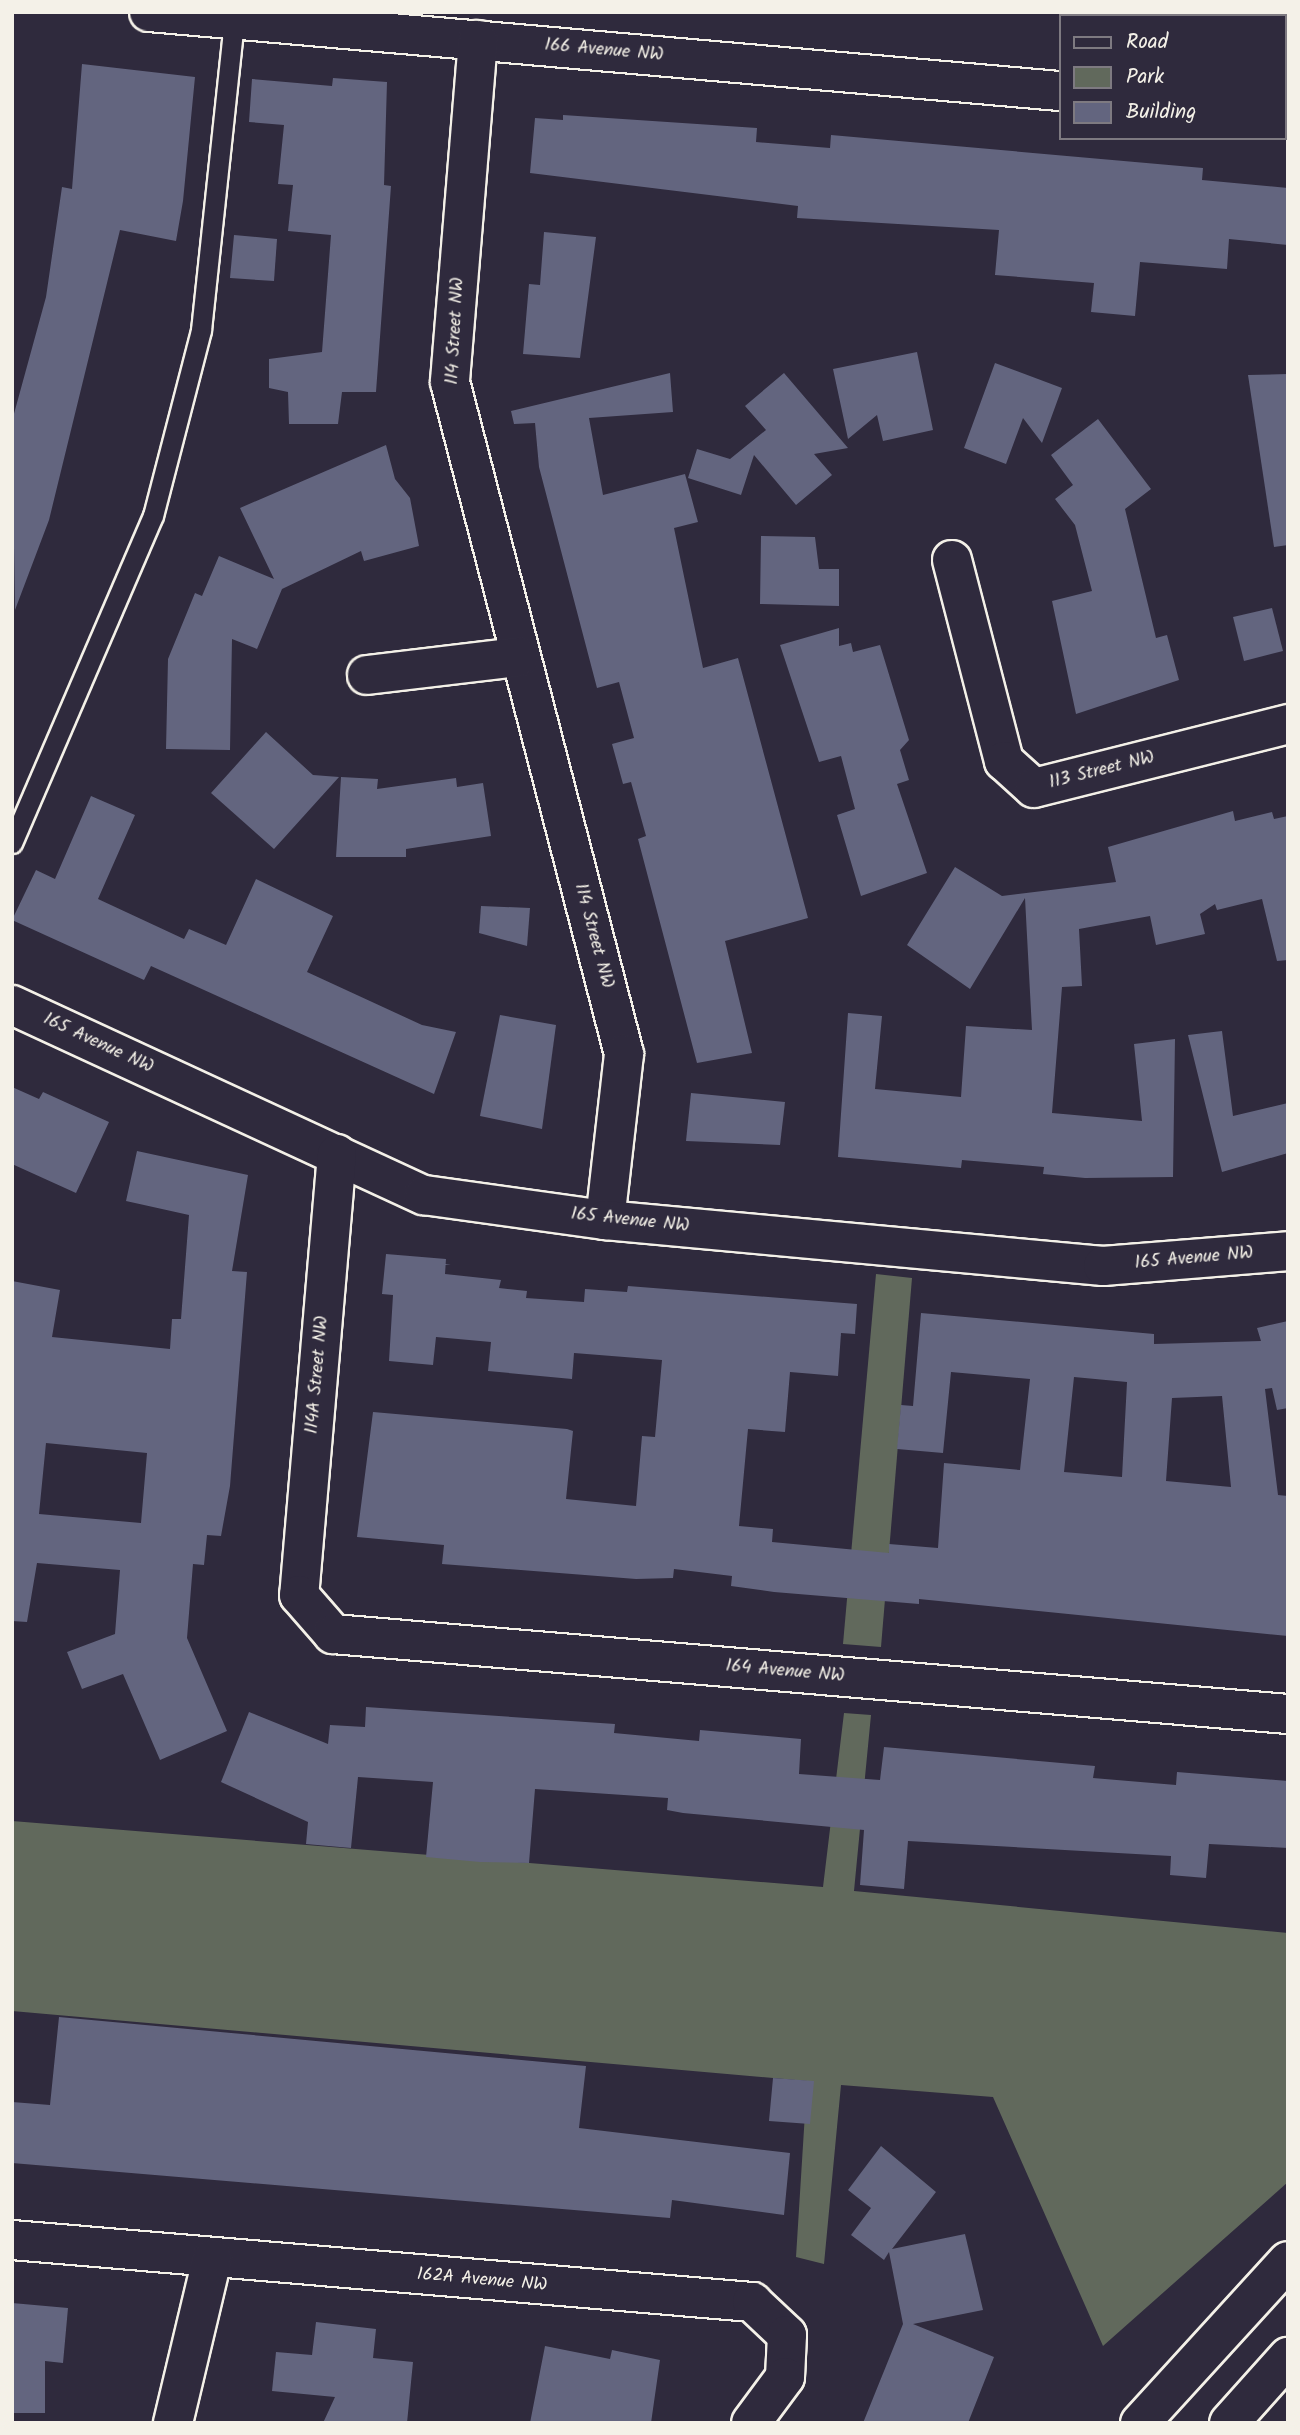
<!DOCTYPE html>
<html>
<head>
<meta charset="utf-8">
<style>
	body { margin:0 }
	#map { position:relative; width:1300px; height:2435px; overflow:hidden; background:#2f2a3d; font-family:Kalam,sans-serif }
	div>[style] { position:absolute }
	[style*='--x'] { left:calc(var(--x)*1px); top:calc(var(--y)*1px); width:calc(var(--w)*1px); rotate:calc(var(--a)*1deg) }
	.green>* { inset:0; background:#61695c }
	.building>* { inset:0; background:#63657f }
	.roads { filter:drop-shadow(2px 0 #f4f1e8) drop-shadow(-2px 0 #f4f1e8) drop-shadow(0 2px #f4f1e8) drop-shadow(0 -2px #f4f1e8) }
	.service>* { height:19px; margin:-9.5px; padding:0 9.5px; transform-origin:9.5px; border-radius:9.5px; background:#2f2a3d }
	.minor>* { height:38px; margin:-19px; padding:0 19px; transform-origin:19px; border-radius:19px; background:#2f2a3d }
	.secondary>* { height:38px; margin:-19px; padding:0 19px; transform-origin:19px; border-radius:19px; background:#2f2a3d }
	span { translate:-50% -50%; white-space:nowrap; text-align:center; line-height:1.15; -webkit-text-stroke:5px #2f2a3d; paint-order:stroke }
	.street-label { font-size:18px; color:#f4f1e8 }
	.frame { position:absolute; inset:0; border:14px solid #f4f1e8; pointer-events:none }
	.legend { position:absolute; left:1059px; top:14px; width:228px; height:126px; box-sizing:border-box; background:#2f2a3d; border:2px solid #7e7a81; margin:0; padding:9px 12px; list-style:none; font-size:21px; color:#f4f1e8 }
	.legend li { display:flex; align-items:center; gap:14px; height:35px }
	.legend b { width:35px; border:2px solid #7e7a81 }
</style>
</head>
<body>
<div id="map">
	<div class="green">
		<div style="clip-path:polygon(876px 1274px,912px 1278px,881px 1647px,843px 1644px)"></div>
		<div style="clip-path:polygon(844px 1713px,871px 1715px,854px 1891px,1288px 1933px,1288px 2182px,1103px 2346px,993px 2097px,841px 2085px,824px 2264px,796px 2257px,807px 2081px,12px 2011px,12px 1821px,823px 1887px)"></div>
	</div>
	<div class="building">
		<div style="clip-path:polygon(82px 64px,195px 77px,183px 201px,176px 241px,120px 230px,49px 520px,15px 610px,12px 421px,46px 297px,62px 187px,72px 189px)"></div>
		<div style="clip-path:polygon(333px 78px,387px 82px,384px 185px,391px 186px,376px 392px,342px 392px,338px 424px,289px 424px,288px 392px,269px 388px,269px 359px,322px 352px,331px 235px,288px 231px,293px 185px,278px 184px,284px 125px,249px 122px,252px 79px,332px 86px)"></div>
		<div style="clip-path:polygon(563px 115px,757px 128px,756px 142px,830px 148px,831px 135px,1203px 168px,1202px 180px,1288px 188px,1288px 245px,1229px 239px,1227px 269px,1140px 262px,1135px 316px,1091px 312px,1094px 283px,995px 275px,999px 230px,797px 218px,798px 206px,530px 173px,535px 118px,563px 120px)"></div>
		<div style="clip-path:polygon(544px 232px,596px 237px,580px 358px,523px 354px,529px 284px,540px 285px)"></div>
		<div style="clip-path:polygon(234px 235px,277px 239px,274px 281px,230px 278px)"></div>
		<div style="clip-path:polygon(917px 352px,933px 430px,883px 441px,877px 415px,848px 439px,833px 369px)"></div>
		<div style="clip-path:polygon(995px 363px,1062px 388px,1042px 443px,1023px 418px,1006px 464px,964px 448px)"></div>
		<div style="clip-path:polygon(670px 373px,673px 412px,589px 418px,603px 495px,685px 474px,698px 522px,674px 528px,703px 668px,738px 658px,808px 918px,725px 941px,752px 1053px,697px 1063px,638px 839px,646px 836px,631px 782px,623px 784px,612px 744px,634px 738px,619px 682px,597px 688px,539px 467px,535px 423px,514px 424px,511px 411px)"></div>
		<div style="clip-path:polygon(784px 373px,848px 448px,814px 454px,832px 475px,796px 505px,754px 455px,741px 495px,688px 478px,697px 449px,730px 459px,766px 430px,745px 406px)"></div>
		<div style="clip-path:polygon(1288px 374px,1288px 545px,1274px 547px,1248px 375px)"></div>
		<div style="clip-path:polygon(1098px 419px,1151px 489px,1125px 509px,1156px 638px,1167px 635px,1179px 680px,1076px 714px,1052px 601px,1092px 591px,1075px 525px,1055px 499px,1073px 485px,1051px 455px)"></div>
		<div style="clip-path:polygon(386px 445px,395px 479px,410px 498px,419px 546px,364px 561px,361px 551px,282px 589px,257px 649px,232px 639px,230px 750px,166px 749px,168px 659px,195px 593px,202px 596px,219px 556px,274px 579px,240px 508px)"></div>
		<div style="clip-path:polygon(761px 536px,815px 537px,819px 569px,839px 569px,839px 606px,760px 604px)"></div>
		<div style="clip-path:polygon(1272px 608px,1283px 651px,1244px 661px,1233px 617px)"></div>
		<div style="clip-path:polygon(839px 628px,839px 646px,851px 643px,853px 652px,880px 645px,909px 740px,900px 750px,909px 780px,897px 784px,927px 873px,861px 896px,837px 815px,855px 809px,841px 756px,819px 762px,780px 645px)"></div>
		<div style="clip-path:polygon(266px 732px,313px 775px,339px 777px,274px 849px,211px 793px)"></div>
		<div style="clip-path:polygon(341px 777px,378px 779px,377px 789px,456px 778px,457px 787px,483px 783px,491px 836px,406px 849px,406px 857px,336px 857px)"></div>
		<div style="clip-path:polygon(91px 796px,135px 815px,98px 899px,184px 939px,189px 929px,226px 945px,256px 879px,333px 916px,307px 972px,422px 1025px,456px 1032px,434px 1094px,151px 966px,144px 980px,12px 920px,36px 870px,55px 879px)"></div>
		<div style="clip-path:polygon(1233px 811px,1235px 821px,1272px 812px,1274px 819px,1288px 816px,1288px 960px,1277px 961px,1262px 899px,1217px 910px,1215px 904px,1200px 914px,1205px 934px,1156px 945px,1150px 916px,1079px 929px,1082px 986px,1062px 987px,1052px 1113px,1142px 1121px,1134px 1044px,1175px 1039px,1173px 1177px,1085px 1178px,1043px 1174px,1044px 1167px,962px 1160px,961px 1168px,838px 1157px,848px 1013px,882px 1016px,875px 1089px,961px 1097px,966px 1026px,1032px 1030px,1025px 898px,970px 989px,907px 945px,955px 867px,1002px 896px,1116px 882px,1108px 847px)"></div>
		<div style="clip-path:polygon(481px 906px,530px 908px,527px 946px,479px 933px)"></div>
		<div style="clip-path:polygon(500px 1015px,556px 1025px,542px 1129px,480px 1116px)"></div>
		<div style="clip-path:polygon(1222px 1031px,1233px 1116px,1288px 1103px,1288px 1153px,1222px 1172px,1188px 1035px)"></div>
		<div style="clip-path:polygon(12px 1087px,39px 1099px,43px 1092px,109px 1122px,76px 1193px,12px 1164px)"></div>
		<div style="clip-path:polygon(691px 1093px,785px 1102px,780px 1145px,686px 1141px)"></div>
		<div style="clip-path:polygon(evenodd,137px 1151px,248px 1175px,232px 1271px,247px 1272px,230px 1486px,221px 1536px,207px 1535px,204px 1565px,193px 1564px,187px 1638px,227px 1731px,160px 1760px,123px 1674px,82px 1689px,67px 1652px,115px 1634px,120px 1570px,37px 1563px,27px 1622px,12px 1621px,12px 1281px,60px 1290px,52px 1337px,170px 1349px,172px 1319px,181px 1319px,189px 1215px,126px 1201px,137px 1151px,46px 1443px,147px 1453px,141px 1523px,39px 1514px,46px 1443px)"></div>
		<div style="clip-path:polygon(evenodd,386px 1254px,446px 1259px,445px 1274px,501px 1280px,499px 1288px,527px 1291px,526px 1298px,584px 1302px,585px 1289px,627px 1292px,628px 1286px,857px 1304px,855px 1334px,841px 1333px,838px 1376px,790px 1372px,785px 1432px,748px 1429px,739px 1526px,773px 1529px,772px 1542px,889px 1553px,889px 1544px,938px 1548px,944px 1463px,1020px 1470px,1030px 1379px,951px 1372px,943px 1453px,897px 1449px,901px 1405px,913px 1406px,921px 1313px,1154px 1334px,1154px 1344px,1261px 1341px,1257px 1328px,1288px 1321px,1288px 1408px,1277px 1410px,1272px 1388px,1265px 1389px,1278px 1495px,1288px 1496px,1288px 1636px,919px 1599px,919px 1604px,774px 1592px,731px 1586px,732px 1576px,674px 1569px,673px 1578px,636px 1579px,442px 1564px,444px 1545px,357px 1537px,373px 1412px,567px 1429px,573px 1431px,566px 1499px,636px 1506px,642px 1436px,655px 1437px,662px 1360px,574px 1353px,572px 1379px,488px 1371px,491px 1342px,436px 1337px,433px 1365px,389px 1361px,393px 1295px,382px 1294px,386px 1254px,1074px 1377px,1127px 1382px,1122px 1477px,1064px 1472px,1074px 1377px,386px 1254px,1222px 1396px,1231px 1487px,1166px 1481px,1172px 1398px,1222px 1396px)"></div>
		<div style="clip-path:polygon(366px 1707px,615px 1724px,614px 1733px,699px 1741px,700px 1730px,801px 1739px,799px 1774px,880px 1780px,884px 1747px,1095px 1766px,1093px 1778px,1176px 1785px,1177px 1772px,1288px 1781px,1288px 1848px,1209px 1844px,1206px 1878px,1170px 1875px,1171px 1856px,908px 1841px,904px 1889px,860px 1885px,864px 1830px,683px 1813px,667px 1810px,668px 1798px,535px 1789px,529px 1863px,480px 1862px,426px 1857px,433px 1782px,358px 1777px,351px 1848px,306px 1844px,308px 1822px,221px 1782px,249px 1712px,328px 1744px,330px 1725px,365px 1727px)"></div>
		<div style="clip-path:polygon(59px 2017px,586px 2066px,579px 2128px,790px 2153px,784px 2215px,672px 2200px,670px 2218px,12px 2163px,12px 2102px,50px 2105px)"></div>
		<div style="clip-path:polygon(773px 2078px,814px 2081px,810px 2124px,769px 2121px)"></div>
		<div style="clip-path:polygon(881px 2146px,936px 2192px,892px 2249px,965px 2234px,983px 2310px,913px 2324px,994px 2357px,968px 2423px,863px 2423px,903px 2324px,889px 2252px,884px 2260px,851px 2235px,871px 2208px,848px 2190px)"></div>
		<div style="clip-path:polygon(12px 2303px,68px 2308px,63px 2363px,45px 2361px,45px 2413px,12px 2413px)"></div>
		<div style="clip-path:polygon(316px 2322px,376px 2329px,373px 2358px,413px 2362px,407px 2423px,323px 2423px,335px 2397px,272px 2391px,276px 2352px,312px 2355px)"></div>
		<div style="clip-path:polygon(545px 2346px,610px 2359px,612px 2350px,660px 2360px,651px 2423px,530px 2423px)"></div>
	</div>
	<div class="roads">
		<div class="service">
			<div style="--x:12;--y:843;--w:356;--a:-66.7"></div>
			<div style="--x:153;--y:516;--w:192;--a:-75.5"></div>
			<div style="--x:201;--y:330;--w:312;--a:-83.9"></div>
		</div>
		<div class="minor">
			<div style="--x:149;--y:12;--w:914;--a:4.96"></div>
			<div style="--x:478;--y:40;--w:343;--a:94.7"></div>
			<div style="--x:450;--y:382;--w:694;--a:75.48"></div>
			<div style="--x:624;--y:1054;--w:167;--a:96.5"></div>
			<div style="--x:1284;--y:110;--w:4;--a:14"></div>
			<div style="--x:952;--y:560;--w:208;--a:75.5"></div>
			<div style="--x:1004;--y:761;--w:40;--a:42"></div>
			<div style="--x:1034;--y:788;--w:262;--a:-14.1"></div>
			<div style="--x:367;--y:675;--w:153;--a:-6.8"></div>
			<div style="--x:12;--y:1005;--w:454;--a:24.8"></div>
			<div style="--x:424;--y:1195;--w:183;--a:7.9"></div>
			<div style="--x:605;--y:1220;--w:500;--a:5.28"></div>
			<div style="--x:1103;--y:1266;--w:186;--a:-4.6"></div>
			<div style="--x:337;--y:1154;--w:443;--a:94.9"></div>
			<div style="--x:299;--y:1595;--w:52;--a:48.9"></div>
			<div style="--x:333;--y:1634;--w:958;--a:4.79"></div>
			<div style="--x:12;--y:2240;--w:743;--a:4.79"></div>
			<div style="--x:752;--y:2302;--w:48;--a:43.3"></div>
			<div style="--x:787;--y:2335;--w:42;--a:92.7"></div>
			<div style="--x:785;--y:2377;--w:57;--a:126.5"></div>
			<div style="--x:173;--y:2423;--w:169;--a:-76.6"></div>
		</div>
		<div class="secondary">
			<div style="--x:1140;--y:2423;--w:219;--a:-47.6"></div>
			<div style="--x:1229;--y:2423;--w:89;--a:-48.2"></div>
		</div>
	</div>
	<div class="street-label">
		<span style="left:604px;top:51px;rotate:5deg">166 Avenue NW</span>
		<span style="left:456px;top:331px;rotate:-87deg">114 Street NW</span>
		<span style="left:1102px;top:771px;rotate:-14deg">113 Street NW</span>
		<span style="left:593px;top:936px;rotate:75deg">114 Street NW</span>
		<span style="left:98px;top:1044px;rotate:25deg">165 Avenue NW</span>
		<span style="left:630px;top:1221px;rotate:6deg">165 Avenue NW</span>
		<span style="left:1194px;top:1259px;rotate:-5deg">165 Avenue NW</span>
		<span style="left:318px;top:1375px;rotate:-85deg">114A Street NW</span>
		<span style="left:785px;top:1672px;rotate:5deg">164 Avenue NW</span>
		<span style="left:482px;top:2281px;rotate:5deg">162A Avenue NW</span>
	</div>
	<div class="frame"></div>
	<ul class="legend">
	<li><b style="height:9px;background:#2f2a3d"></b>Road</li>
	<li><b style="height:19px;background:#61695c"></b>Park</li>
	<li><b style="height:19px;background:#63657f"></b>Building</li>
	</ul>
</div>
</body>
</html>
